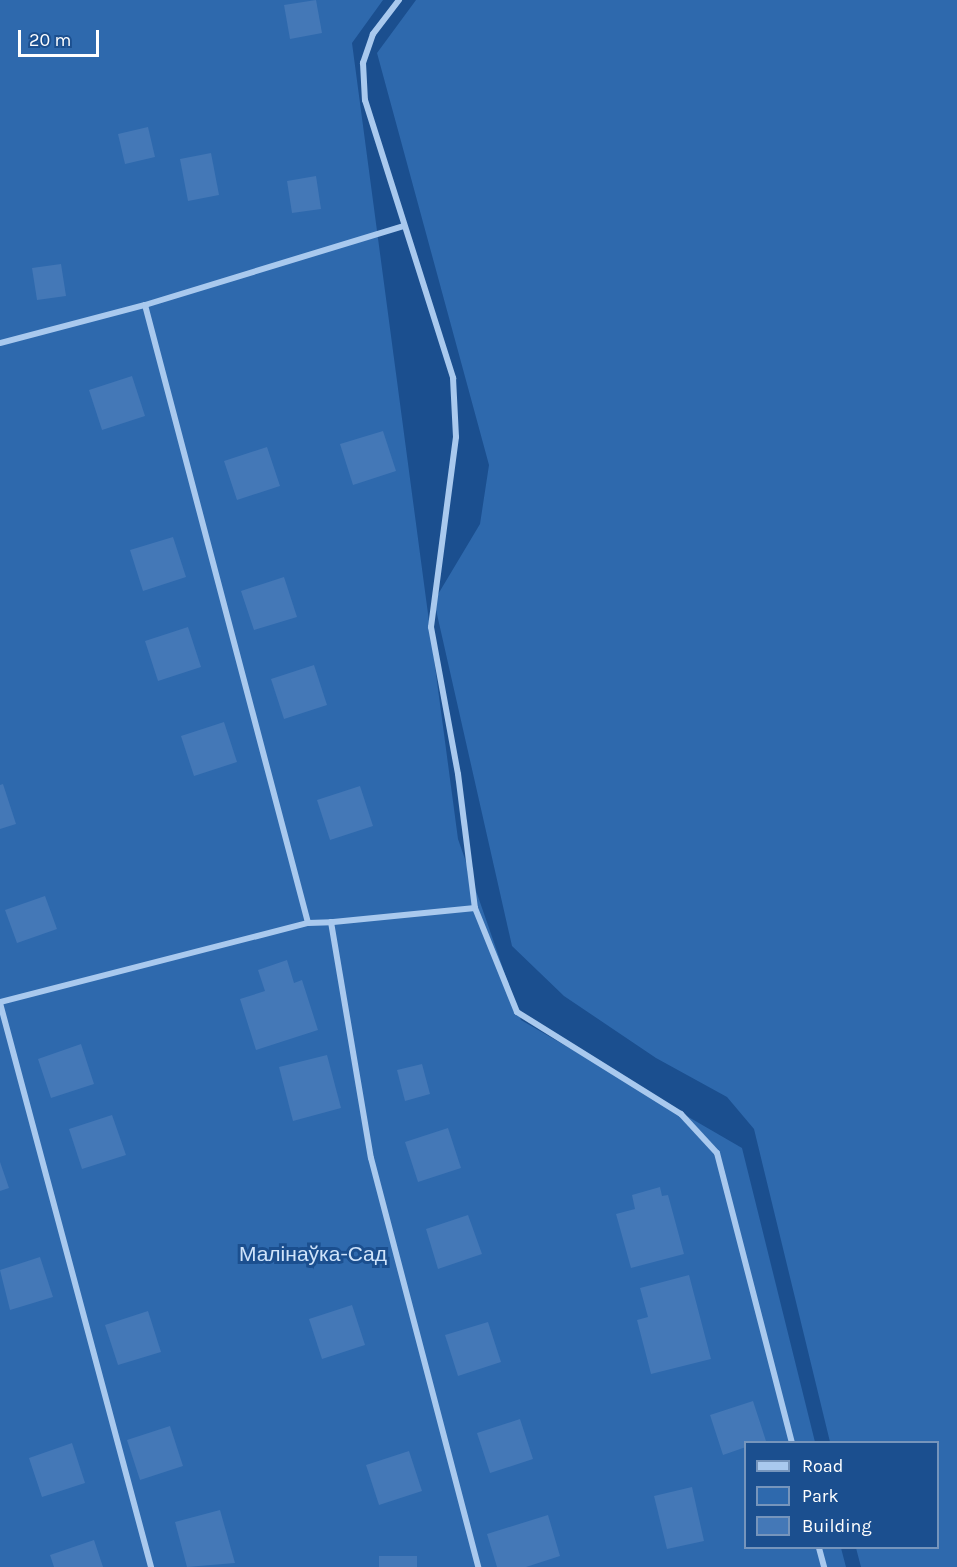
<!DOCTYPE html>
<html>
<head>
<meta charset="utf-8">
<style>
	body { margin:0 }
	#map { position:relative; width:957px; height:1567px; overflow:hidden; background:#1b4f8f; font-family:Karla,sans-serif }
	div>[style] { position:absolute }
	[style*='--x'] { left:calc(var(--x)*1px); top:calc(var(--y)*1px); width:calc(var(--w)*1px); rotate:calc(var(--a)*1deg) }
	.green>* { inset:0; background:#2e69ad }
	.building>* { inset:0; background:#4478b7 }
	.minor>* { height:6px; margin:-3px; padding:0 3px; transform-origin:3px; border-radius:3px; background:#a9c9ee }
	span { translate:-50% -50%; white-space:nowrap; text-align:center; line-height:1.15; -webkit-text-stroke:6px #1b4f8f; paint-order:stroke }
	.park-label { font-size:21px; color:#cfe3fa }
	.legend { position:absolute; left:744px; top:1441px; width:195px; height:108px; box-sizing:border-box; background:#1b4f8f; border:2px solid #7695bc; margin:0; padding:8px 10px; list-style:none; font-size:18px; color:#fff }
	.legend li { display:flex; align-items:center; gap:12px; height:30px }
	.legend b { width:30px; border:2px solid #7695bc }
	.scale { position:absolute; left:18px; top:30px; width:81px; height:27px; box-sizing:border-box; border:3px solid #fff; border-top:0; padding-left:8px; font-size:18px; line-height:21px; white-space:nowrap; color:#fff; -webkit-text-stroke:4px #1b4f8f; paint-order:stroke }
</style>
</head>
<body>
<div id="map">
	<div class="green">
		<div style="clip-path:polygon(0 0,383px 0,352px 43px,458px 839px,521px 1020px,742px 1148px,815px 1442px,746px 1442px,746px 1548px,841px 1548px,846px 1567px,0 1567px)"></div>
		<div style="clip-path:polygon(416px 0,957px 0,957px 1567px,861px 1567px,856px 1548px,938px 1548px,938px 1442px,830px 1442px,754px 1129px,727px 1097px,656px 1058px,564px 996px,512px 946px,434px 601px,480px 524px,489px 465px,377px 53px)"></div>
	</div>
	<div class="building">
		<div style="clip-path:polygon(316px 0,322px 33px,290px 39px,284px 5px)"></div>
		<div style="clip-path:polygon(148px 127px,155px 157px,125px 164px,118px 134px)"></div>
		<div style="clip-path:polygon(211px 153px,219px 195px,188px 201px,180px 159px)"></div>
		<div style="clip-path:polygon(316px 176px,321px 209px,292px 213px,287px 181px)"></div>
		<div style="clip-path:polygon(61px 264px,66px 296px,37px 300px,32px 268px)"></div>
		<div style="clip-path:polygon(132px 376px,145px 416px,102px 430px,89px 390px)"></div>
		<div style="clip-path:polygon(383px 431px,396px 471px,353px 485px,340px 444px)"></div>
		<div style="clip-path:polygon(267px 447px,280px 486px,237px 500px,224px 461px)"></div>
		<div style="clip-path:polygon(173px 537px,186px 577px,143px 591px,130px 550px)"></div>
		<div style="clip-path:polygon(284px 577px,297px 617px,254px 630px,241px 591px)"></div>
		<div style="clip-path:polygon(188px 627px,201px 667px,158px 681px,145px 641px)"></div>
		<div style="clip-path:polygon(314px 665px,327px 705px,284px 719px,271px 679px)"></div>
		<div style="clip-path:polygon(224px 722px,237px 762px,194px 776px,181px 736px)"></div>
		<div style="clip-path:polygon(3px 784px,16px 824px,0 829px,0 785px)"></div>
		<div style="clip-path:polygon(360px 786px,373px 826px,330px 840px,317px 800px)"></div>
		<div style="clip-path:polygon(45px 896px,57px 929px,17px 943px,5px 910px)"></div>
		<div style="clip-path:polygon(287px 960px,294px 983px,302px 980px,318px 1030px,256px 1050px,240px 999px,265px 991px,258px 970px)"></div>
		<div style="clip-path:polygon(81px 1044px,94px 1084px,51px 1098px,38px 1059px)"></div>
		<div style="clip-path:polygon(327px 1055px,341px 1108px,293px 1121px,279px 1067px)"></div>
		<div style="clip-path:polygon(422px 1064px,430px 1094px,405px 1101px,397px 1070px)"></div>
		<div style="clip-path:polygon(112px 1115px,126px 1155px,82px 1169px,69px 1129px)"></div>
		<div style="clip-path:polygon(448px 1128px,461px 1168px,418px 1182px,405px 1142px)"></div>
		<div style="clip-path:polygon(0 1162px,9px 1188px,0 1191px)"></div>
		<div style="clip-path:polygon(660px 1187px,662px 1196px,668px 1195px,684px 1254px,631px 1268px,616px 1214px,635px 1209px,632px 1195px)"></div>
		<div style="clip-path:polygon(468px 1215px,482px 1254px,438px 1269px,426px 1229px)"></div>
		<div style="clip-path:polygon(40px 1257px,53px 1297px,10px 1310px,0 1270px)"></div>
		<div style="clip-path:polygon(689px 1275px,711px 1359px,651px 1374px,637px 1320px,648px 1317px,640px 1288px)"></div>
		<div style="clip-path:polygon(352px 1305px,365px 1345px,322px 1359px,309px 1319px)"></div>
		<div style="clip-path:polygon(148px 1311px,161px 1352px,118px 1365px,105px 1325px)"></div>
		<div style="clip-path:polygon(488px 1322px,501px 1362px,458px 1376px,445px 1335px)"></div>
		<div style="clip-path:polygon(753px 1401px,766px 1441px,746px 1442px,746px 1447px,723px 1455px,710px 1415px)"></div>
		<div style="clip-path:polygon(520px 1419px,533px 1459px,490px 1473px,477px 1433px)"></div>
		<div style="clip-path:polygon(170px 1426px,183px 1466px,140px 1480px,127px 1440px)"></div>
		<div style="clip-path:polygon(72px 1443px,85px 1483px,42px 1497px,29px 1458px)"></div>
		<div style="clip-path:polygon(409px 1451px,422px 1491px,379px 1505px,366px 1465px)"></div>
		<div style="clip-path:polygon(692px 1487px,704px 1541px,667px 1549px,654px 1496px)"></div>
		<div style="clip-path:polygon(220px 1510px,235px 1563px,187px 1567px,175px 1522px)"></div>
		<div style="clip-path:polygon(548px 1515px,560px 1556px,526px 1567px,497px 1567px,487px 1534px)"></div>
		<div style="clip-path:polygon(94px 1540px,103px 1567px,54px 1567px,50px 1555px)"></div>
		<div style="clip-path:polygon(379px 1556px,417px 1556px,417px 1567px,379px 1567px)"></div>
	</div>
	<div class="minor">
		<div style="--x:399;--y:0;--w:43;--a:127.4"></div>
		<div style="--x:373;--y:34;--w:31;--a:109"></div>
		<div style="--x:363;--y:63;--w:37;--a:87"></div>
		<div style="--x:365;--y:100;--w:292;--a:72.4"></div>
		<div style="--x:453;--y:378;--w:59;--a:87.1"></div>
		<div style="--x:456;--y:437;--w:192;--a:97.5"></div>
		<div style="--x:431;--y:627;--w:149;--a:79.6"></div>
		<div style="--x:458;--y:774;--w:135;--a:82.8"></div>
		<div style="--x:475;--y:908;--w:112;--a:68"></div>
		<div style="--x:517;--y:1012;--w:193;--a:31.9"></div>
		<div style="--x:681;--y:1114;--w:53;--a:47.3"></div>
		<div style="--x:717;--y:1153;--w:299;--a:75.5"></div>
		<div style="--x:145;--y:305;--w:639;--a:75.22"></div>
		<div style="--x:0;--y:343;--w:150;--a:-14.7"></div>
		<div style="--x:145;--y:305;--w:271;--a:-17"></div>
		<div style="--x:475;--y:908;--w:145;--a:174.4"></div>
		<div style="--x:331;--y:922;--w:239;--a:80.4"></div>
		<div style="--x:371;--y:1158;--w:423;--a:75.3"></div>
		<div style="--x:0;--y:1002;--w:318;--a:-14.4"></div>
		<div style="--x:308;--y:923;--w:23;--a:-2"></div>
		<div style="--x:0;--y:1003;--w:584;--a:75.01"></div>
		<div style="--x:819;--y:1548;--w:20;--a:75"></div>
	</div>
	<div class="park-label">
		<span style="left:313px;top:1254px">Малінаўка-Сад</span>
	</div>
	<ul class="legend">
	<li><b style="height:8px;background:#a9c9ee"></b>Road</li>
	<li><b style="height:16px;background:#2e69ad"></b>Park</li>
	<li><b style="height:16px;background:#4478b7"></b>Building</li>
	</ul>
	<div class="scale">20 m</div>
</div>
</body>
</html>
